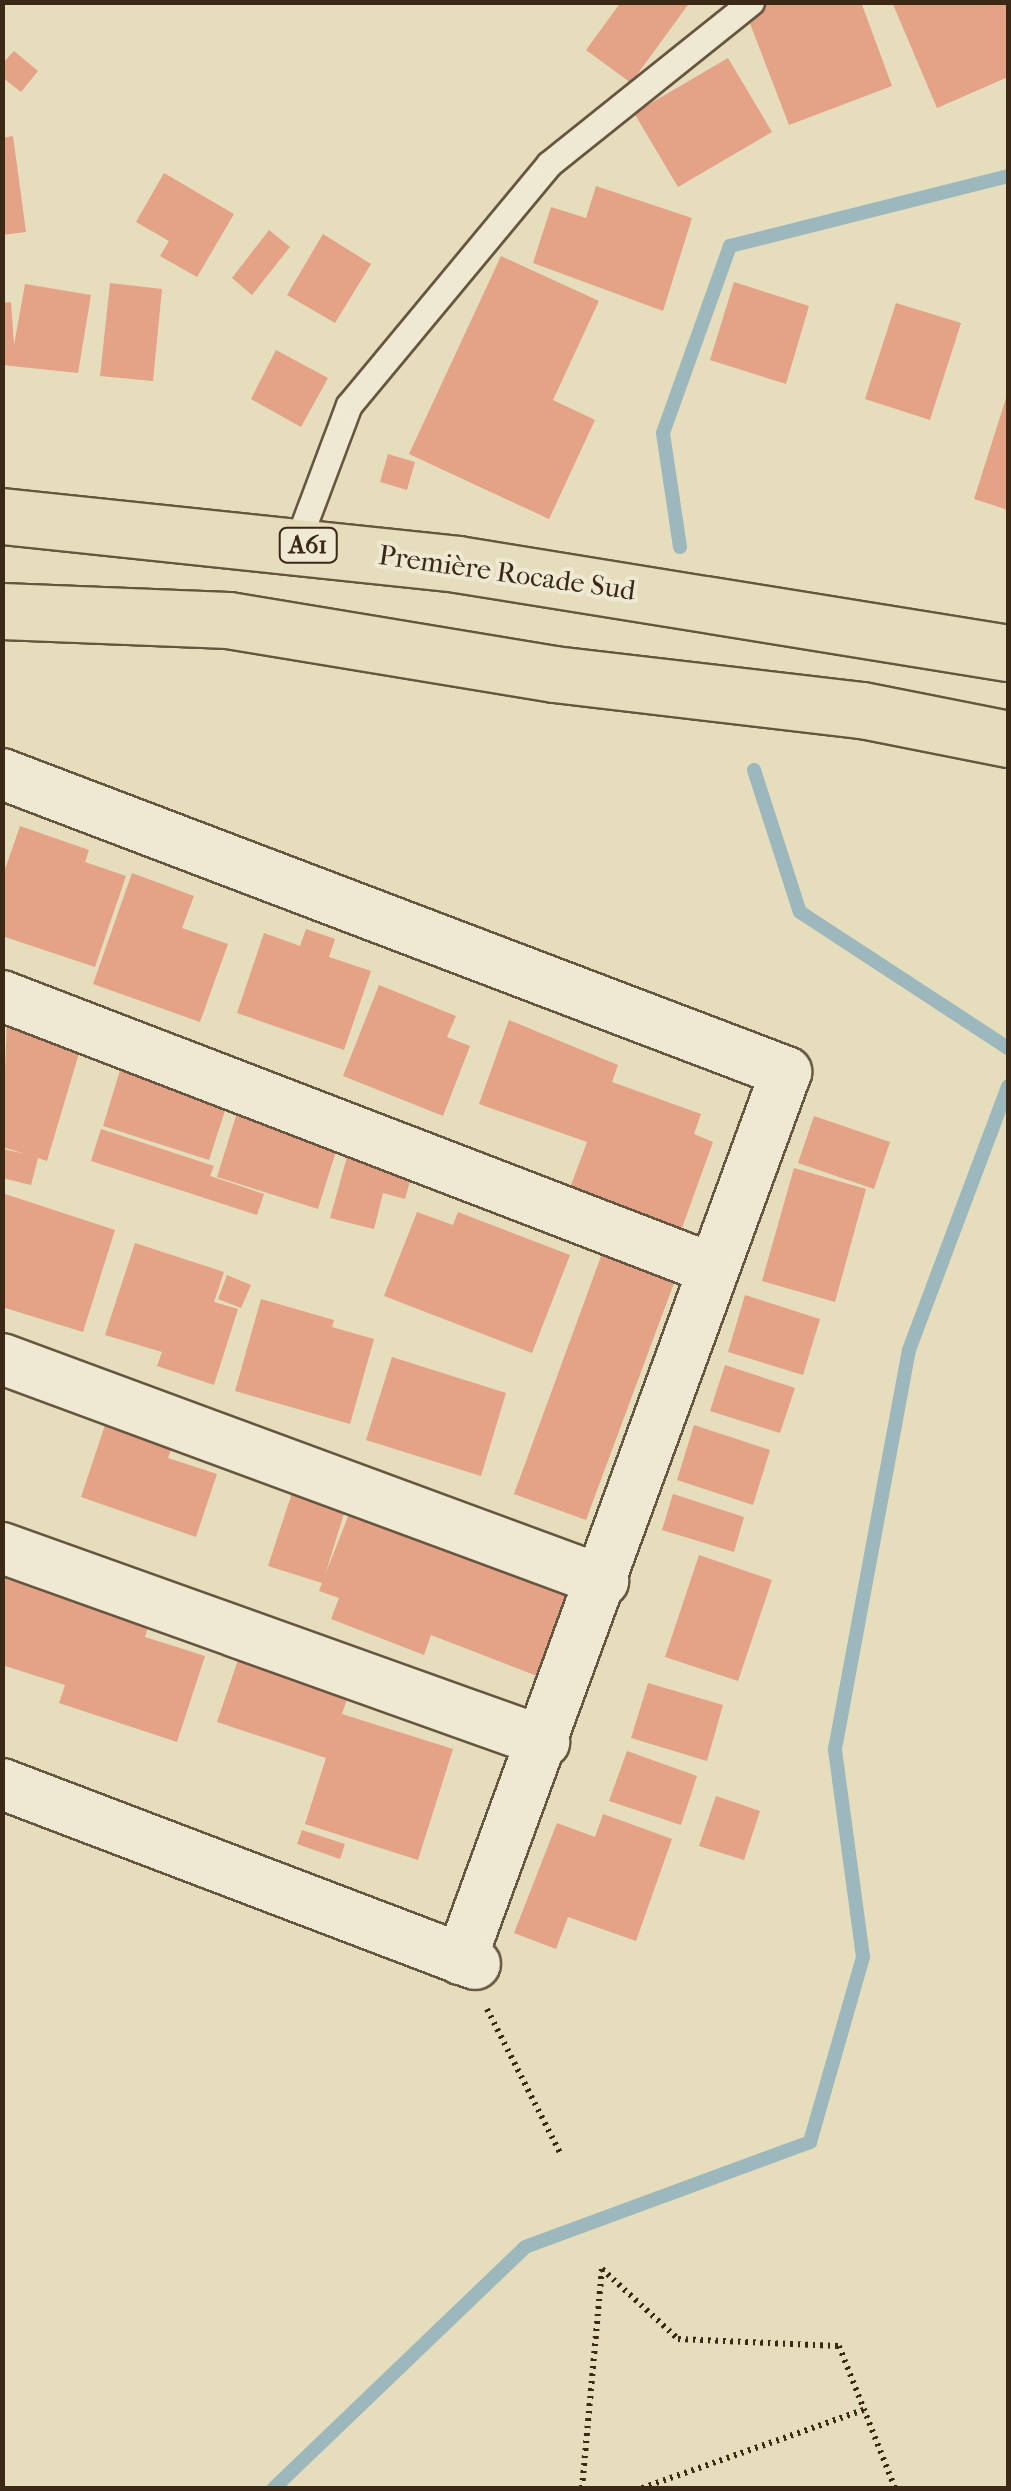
<!DOCTYPE html>
<html>
<head>
<meta charset="utf-8">
<style>
	body { margin:0 }
	#map { position:relative; width:1011px; height:2491px; overflow:hidden; background:#e6ddbc; font-family:"IM FELL French Canon",serif }
	div>[style] { position:absolute }
	[style*='--x'] { left:calc(var(--x)*1px); top:calc(var(--y)*1px); width:calc(var(--w)*1px); rotate:calc(var(--a)*1deg) }
	.stream>* { height:14px; margin:-7px; padding:0 7px; transform-origin:7px; border-radius:7px; background:#9db8bd }
	.building>* { inset:0; background:#e4a286 }
	.path>* { height:6px; margin-top:-3px; transform-origin:0; background:repeating-linear-gradient(90deg,#3b2915 0 2.5px,transparent 0 7.5px) }
	.roads { filter:drop-shadow(2px 0 #66563f) drop-shadow(-2px 0 #66563f) drop-shadow(0 2px #66563f) drop-shadow(0 -2px #66563f) }
	.service>* { height:25px; margin:-12.5px; padding:0 12.5px; transform-origin:12.5px; border-radius:12.5px; background:#efe9d3 }
	.minor>* { height:50px; margin:-25px; padding:0 25px; transform-origin:25px; border-radius:25px; background:#efe9d3 }
	.motorway>* { height:55px; margin:-27.5px; padding:0 27.5px; transform-origin:27.5px; border-radius:27.5px; background:#e6ddbc }
	span { translate:-50% -50%; white-space:nowrap; text-align:center; line-height:1.15; -webkit-text-stroke:8px #efe9d3; paint-order:stroke }
	.shield-label span { padding:2px 8px; background:#efe9d3; border:2px solid; border-radius:8px; -webkit-text-stroke-width:0 }
	.shield-label { font-size:25px; color:#3b2915; font-weight:700 }
	.street-label { font-size:28px; color:#3b2915 }
	.frame { position:absolute; inset:0; border:5px solid #3b2915; pointer-events:none }
</style>
</head>
<body>
<div id="map">
	<div class="stream">
		<div style="--x:680;--y:547;--w:115;--a:-98.5"></div>
		<div style="--x:663;--y:433;--w:199;--a:-70.3"></div>
		<div style="--x:730;--y:246;--w:287;--a:-14.1"></div>
		<div style="--x:754;--y:770;--w:149;--a:72.1"></div>
		<div style="--x:800;--y:912;--w:249;--a:33.2"></div>
		<div style="--x:274;--y:2488;--w:348;--a:-43.8"></div>
		<div style="--x:525;--y:2247;--w:304;--a:-20.2"></div>
		<div style="--x:810;--y:2142;--w:192;--a:-74"></div>
		<div style="--x:863;--y:1957;--w:210;--a:-97.7"></div>
		<div style="--x:835;--y:1749;--w:406;--a:-79.5"></div>
		<div style="--x:909;--y:1350;--w:282;--a:-69.4"></div>
	</div>
	<div class="building">
		<div style="clip-path:polygon(621px 2px,690px 2px,631px 83px,586px 50px)"></div>
		<div style="clip-path:polygon(774px 2px,861px 2px,892px 86px,789px 125px,746px 13px)"></div>
		<div style="clip-path:polygon(892px 2px,1008px 2px,1008px 77px,937px 108px)"></div>
		<div style="clip-path:polygon(14px 51px,38px 71px,21px 92px,2px 77px,2px 64px)"></div>
		<div style="clip-path:polygon(728px 58px,772px 132px,678px 187px,634px 113px)"></div>
		<div style="clip-path:polygon(13px 136px,26px 232px,2px 235px,2px 138px)"></div>
		<div style="clip-path:polygon(164px 173px,234px 214px,197px 277px,160px 256px,169px 241px,136px 222px)"></div>
		<div style="clip-path:polygon(596px 186px,692px 218px,663px 311px,533px 263px,551px 207px,586px 218px)"></div>
		<div style="clip-path:polygon(269px 230px,290px 247px,252px 295px,232px 278px)"></div>
		<div style="clip-path:polygon(323px 234px,371px 264px,335px 323px,287px 295px)"></div>
		<div style="clip-path:polygon(501px 256px,599px 301px,553px 400px,595px 420px,549px 519px,409px 454px)"></div>
		<div style="clip-path:polygon(734px 282px,809px 306px,786px 384px,710px 360px)"></div>
		<div style="clip-path:polygon(110px 283px,162px 289px,153px 381px,100px 376px)"></div>
		<div style="clip-path:polygon(25px 284px,91px 295px,78px 373px,2px 365px,2px 303px,11px 302px,14px 345px)"></div>
		<div style="clip-path:polygon(896px 303px,961px 323px,930px 420px,865px 399px)"></div>
		<div style="clip-path:polygon(276px 350px,328px 378px,301px 427px,251px 399px)"></div>
		<div style="clip-path:polygon(1008px 392px,1008px 510px,974px 499px)"></div>
		<div style="clip-path:polygon(388px 454px,415px 462px,407px 490px,380px 482px)"></div>
		<div style="clip-path:polygon(20px 826px,89px 850px,85px 862px,126px 876px,95px 967px,2px 936px,2px 878px)"></div>
		<div style="clip-path:polygon(132px 873px,194px 896px,182px 928px,228px 944px,200px 1022px,93px 984px)"></div>
		<div style="clip-path:polygon(306px 929px,335px 939px,329px 957px,371px 971px,344px 1050px,237px 1013px,264px 933px,300px 946px)"></div>
		<div style="clip-path:polygon(379px 985px,456px 1016px,447px 1037px,470px 1046px,443px 1116px,343px 1076px)"></div>
		<div style="clip-path:polygon(7px 1020px,82px 1043px,47px 1161px,38px 1158px,31px 1185px,2px 1178px,2px 1149px,26px 1154px,2px 1147px)"></div>
		<div style="clip-path:polygon(509px 1020px,618px 1065px,612px 1082px,701px 1114px,694px 1134px,713px 1142px,682px 1228px,570px 1188px,587px 1142px,479px 1104px)"></div>
		<div style="clip-path:polygon(125px 1054px,232px 1089px,209px 1160px,103px 1126px)"></div>
		<div style="clip-path:polygon(241px 1100px,340px 1138px,318px 1209px,217px 1177px)"></div>
		<div style="clip-path:polygon(814px 1116px,890px 1142px,874px 1189px,798px 1163px)"></div>
		<div style="clip-path:polygon(101px 1129px,214px 1166px,210px 1176px,264px 1194px,257px 1215px,91px 1161px)"></div>
		<div style="clip-path:polygon(350px 1146px,415px 1163px,405px 1199px,383px 1193px,374px 1229px,330px 1218px)"></div>
		<div style="clip-path:polygon(794px 1168px,866px 1189px,835px 1302px,762px 1281px)"></div>
		<div style="clip-path:polygon(2px 1193px,115px 1230px,83px 1332px,2px 1307px)"></div>
		<div style="clip-path:polygon(417px 1212px,453px 1225px,458px 1212px,570px 1255px,532px 1353px,384px 1296px)"></div>
		<div style="clip-path:polygon(135px 1243px,224px 1272px,214px 1302px,238px 1309px,214px 1385px,157px 1366px,162px 1352px,105px 1335px)"></div>
		<div style="clip-path:polygon(604px 1248px,677px 1275px,586px 1520px,514px 1494px)"></div>
		<div style="clip-path:polygon(227px 1275px,251px 1285px,241px 1308px,218px 1299px)"></div>
		<div style="clip-path:polygon(745px 1295px,820px 1319px,803px 1375px,728px 1352px)"></div>
		<div style="clip-path:polygon(261px 1299px,334px 1320px,332px 1327px,374px 1339px,350px 1424px,235px 1391px)"></div>
		<div style="clip-path:polygon(392px 1357px,506px 1393px,481px 1476px,366px 1440px)"></div>
		<div style="clip-path:polygon(725px 1365px,795px 1388px,780px 1433px,710px 1411px)"></div>
		<div style="clip-path:polygon(106px 1422px,173px 1445px,168px 1458px,217px 1474px,196px 1537px,81px 1497px)"></div>
		<div style="clip-path:polygon(694px 1425px,770px 1450px,753px 1505px,677px 1480px)"></div>
		<div style="clip-path:polygon(294px 1487px,347px 1504px,325px 1575px,351px 1509px,576px 1578px,537px 1676px,431px 1635px,424px 1655px,331px 1619px,339px 1598px,319px 1591px,322px 1583px,268px 1566px)"></div>
		<div style="clip-path:polygon(673px 1494px,744px 1517px,734px 1552px,662px 1530px)"></div>
		<div style="clip-path:polygon(699px 1555px,772px 1580px,738px 1681px,665px 1657px)"></div>
		<div style="clip-path:polygon(2px 1562px,153px 1611px,145px 1637px,205px 1656px,177px 1742px,59px 1703px,65px 1685px,2px 1665px)"></div>
		<div style="clip-path:polygon(240px 1654px,351px 1687px,342px 1714px,453px 1749px,418px 1860px,305px 1824px,326px 1758px,217px 1722px)"></div>
		<div style="clip-path:polygon(648px 1683px,723px 1705px,707px 1761px,631px 1738px)"></div>
		<div style="clip-path:polygon(627px 1751px,697px 1776px,681px 1825px,609px 1801px)"></div>
		<div style="clip-path:polygon(716px 1796px,760px 1811px,744px 1860px,699px 1846px)"></div>
		<div style="clip-path:polygon(603px 1814px,672px 1839px,636px 1941px,568px 1917px,556px 1949px,514px 1933px,557px 1823px,595px 1837px)"></div>
		<div style="clip-path:polygon(302px 1830px,345px 1844px,340px 1859px,297px 1844px)"></div>
	</div>
	<div class="path">
		<div style="--x:487;--y:2009;--w:164;--a:63.1"></div>
		<div style="--x:582;--y:2488;--w:220;--a:-84.8"></div>
		<div style="--x:602;--y:2269;--w:103;--a:42.6"></div>
		<div style="--x:678;--y:2339;--w:161;--a:2.5"></div>
		<div style="--x:839;--y:2346;--w:153;--a:68.5"></div>
		<div style="--x:642;--y:2488;--w:235;--a:-19.4"></div>
	</div>
	<div class="roads">
		<div class="service">
			<div style="--x:297;--y:543;--w:147;--a:-69.4"></div>
			<div style="--x:349;--y:405;--w:313;--a:-50.3"></div>
			<div style="--x:549;--y:164;--w:259;--a:-38.7"></div>
		</div>
		<div class="minor">
			<div style="--x:2;--y:774;--w:839;--a:20.81"></div>
			<div style="--x:786;--y:1072;--w:945;--a:110.12"></div>
			<div style="--x:2;--y:996;--w:758;--a:21.02"></div>
			<div style="--x:2;--y:1359;--w:641;--a:20.27"></div>
			<div style="--x:2;--y:1548;--w:576;--a:19.69"></div>
			<div style="--x:2;--y:1784;--w:506;--a:20.83"></div>
		</div>
		<div class="motorway">
			<div style="--x:2;--y:516;--w:458;--a:6"></div>
			<div style="--x:457;--y:564;--w:558;--a:9.18"></div>
			<div style="--x:2;--y:611;--w:226;--a:2.3"></div>
			<div style="--x:228;--y:620;--w:330;--a:9.4"></div>
			<div style="--x:554;--y:674;--w:310;--a:6.7"></div>
			<div style="--x:862;--y:710;--w:149;--a:11.2"></div>
		</div>
	</div>
	<div class="shield-label">
		<span style="left:308px;top:545px">A61</span>
	</div>
	<div class="street-label">
		<span style="left:507px;top:573px;rotate:8deg">Première Rocade Sud</span>
	</div>
	<div class="frame"></div>
</div>
</body>
</html>
